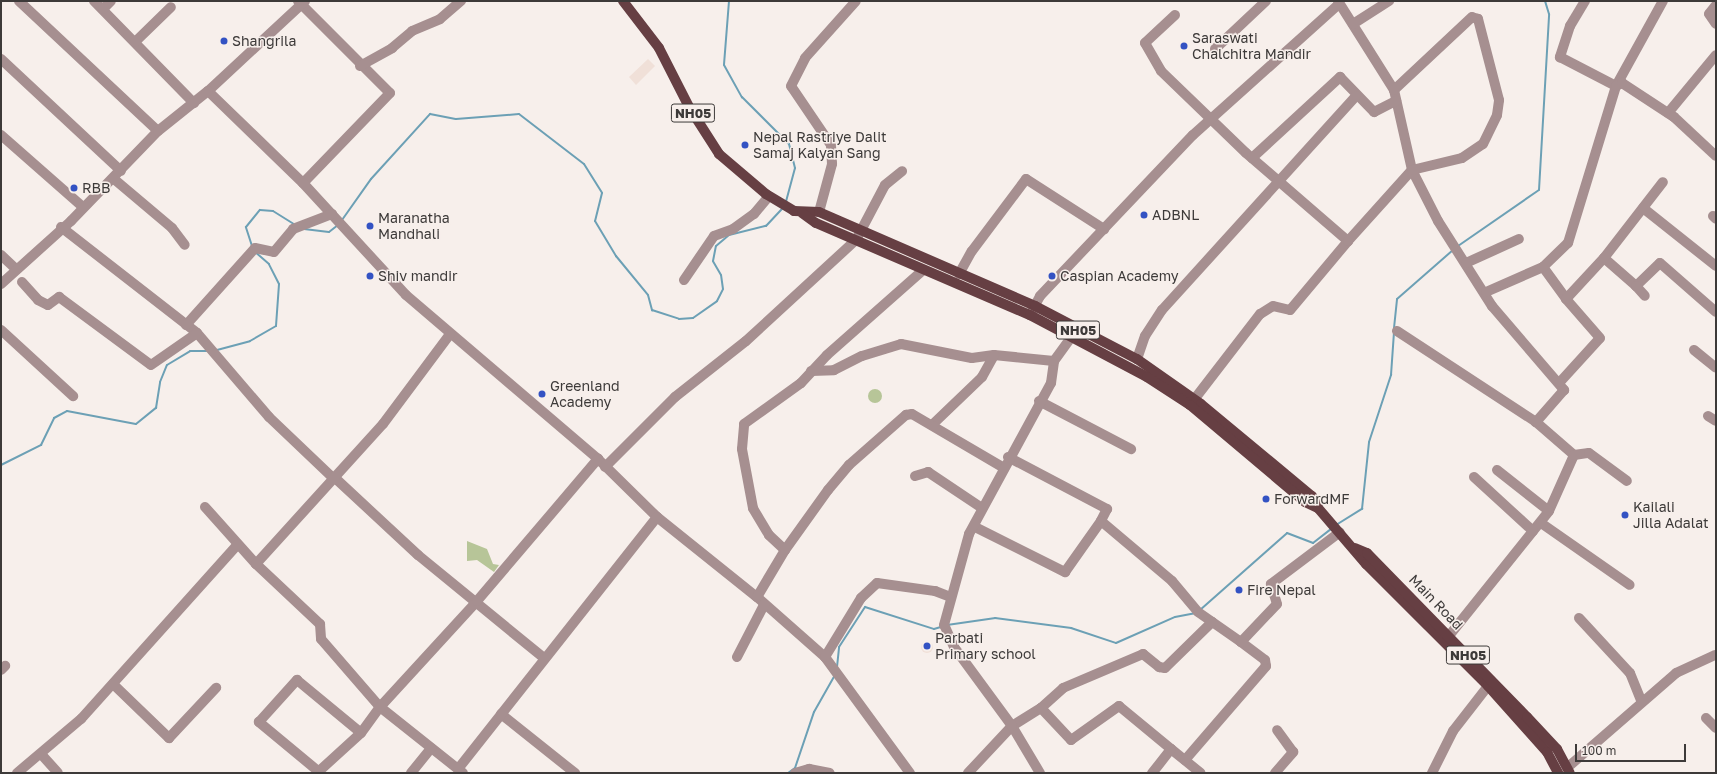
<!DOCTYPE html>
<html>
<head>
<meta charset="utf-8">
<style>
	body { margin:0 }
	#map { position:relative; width:1717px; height:774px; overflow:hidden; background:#f7efeb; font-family:"Golos Text",sans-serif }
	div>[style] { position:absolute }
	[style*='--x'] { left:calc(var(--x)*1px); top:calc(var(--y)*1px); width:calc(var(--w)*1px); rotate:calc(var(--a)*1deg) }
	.built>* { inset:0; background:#f0e0d8 }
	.round { border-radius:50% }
	.forest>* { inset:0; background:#b7c598 }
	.stream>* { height:2px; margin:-1px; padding:0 1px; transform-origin:1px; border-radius:1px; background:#6ca0b5 }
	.minor>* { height:10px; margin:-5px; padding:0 5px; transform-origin:5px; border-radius:5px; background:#a68f90 }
	.major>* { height:10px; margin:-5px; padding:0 5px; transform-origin:5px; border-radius:5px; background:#663f43 }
	.dots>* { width:11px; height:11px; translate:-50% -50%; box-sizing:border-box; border:2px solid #f7efeb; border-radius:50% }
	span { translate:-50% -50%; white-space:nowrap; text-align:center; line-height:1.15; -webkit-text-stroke:3px #f7efeb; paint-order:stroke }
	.shield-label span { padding:1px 3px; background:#f7efeb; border:1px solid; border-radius:3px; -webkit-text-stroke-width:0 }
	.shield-label { font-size:13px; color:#3d3a39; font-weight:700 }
	.poi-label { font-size:14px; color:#3d3a39 }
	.left { translate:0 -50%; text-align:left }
	.street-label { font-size:14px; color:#3d3a39 }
	.frame { position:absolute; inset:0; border:2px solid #3d3a39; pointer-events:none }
	.scale { position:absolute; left:1575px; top:744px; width:111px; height:18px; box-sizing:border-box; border:2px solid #3d3a39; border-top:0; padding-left:5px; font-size:12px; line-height:14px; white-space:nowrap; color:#3d3a39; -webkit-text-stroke:3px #f7efeb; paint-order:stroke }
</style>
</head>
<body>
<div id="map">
	<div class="built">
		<div style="clip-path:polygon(648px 59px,655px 66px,636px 85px,629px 77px)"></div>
		<div class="round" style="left:921px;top:641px;width:12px;height:12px"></div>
	</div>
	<div class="forest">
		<div class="round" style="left:868px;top:389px;width:14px;height:14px"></div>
		<div style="clip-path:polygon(467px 541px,487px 549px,493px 564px,499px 565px,494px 572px,477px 560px,467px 561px)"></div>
	</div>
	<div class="stream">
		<div style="--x:729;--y:1;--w:64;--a:94.5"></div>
		<div style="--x:724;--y:65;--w:37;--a:61"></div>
		<div style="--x:742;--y:97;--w:66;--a:45"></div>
		<div style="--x:789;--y:144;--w:25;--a:76"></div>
		<div style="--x:795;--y:168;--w:35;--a:105"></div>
		<div style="--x:342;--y:220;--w:50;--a:-54.7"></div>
		<div style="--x:371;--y:179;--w:88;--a:-47.8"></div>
		<div style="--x:430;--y:114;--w:26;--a:11"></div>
		<div style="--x:456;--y:119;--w:63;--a:-4.5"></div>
		<div style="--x:519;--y:114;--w:82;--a:37.6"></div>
		<div style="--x:584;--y:164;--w:34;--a:58"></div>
		<div style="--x:602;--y:193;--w:29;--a:104"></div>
		<div style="--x:595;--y:221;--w:41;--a:59"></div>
		<div style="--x:616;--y:256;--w:50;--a:50.6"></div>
		<div style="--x:648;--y:295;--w:16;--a:75"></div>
		<div style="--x:652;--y:310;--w:28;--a:18"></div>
		<div style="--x:679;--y:319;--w:14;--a:-4"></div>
		<div style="--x:693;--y:318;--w:29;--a:-35"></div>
		<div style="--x:717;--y:301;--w:13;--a:-63"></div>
		<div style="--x:723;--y:289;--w:14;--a:-98"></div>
		<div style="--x:721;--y:275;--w:16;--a:-120"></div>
		<div style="--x:713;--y:261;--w:15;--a:-79"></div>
		<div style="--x:716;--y:246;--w:17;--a:-40"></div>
		<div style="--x:729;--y:235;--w:38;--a:-14"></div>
		<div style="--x:766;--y:226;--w:25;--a:-47"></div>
		<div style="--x:304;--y:229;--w:25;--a:7"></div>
		<div style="--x:329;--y:232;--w:11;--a:-38"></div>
		<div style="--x:252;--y:246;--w:20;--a:-108"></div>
		<div style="--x:246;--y:227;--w:22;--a:-51"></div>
		<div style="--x:260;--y:210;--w:13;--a:4"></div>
		<div style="--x:273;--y:211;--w:25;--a:32"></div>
		<div style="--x:1458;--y:246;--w:98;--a:-34.7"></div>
		<div style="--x:1539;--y:190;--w:176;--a:-86.7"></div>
		<div style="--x:1549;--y:14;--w:14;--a:-107"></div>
		<div style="--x:1394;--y:328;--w:29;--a:-84"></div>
		<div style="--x:1397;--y:299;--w:74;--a:-41.2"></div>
		<div style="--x:217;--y:350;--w:34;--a:-15"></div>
		<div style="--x:250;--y:341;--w:30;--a:-30"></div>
		<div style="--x:276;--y:326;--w:42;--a:-85.9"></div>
		<div style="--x:279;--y:284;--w:22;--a:-117"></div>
		<div style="--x:269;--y:264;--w:18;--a:-139"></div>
		<div style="--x:1;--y:465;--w:45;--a:-26.6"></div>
		<div style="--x:41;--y:445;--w:30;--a:-64"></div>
		<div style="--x:54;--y:418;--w:15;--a:-28"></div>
		<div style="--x:67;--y:411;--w:70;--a:10.7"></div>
		<div style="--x:136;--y:424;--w:26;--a:-39"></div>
		<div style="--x:156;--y:408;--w:26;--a:-81"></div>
		<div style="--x:160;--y:382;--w:18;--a:-68"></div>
		<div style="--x:167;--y:365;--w:27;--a:-31"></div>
		<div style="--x:190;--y:351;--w:17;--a:0"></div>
		<div style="--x:1336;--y:525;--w:31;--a:-32"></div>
		<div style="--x:1362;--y:509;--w:67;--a:-84"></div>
		<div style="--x:1369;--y:442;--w:71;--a:-71.8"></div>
		<div style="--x:1391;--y:375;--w:43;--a:-86"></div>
		<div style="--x:1200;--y:610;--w:116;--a:-41.5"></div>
		<div style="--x:1287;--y:533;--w:28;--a:21"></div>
		<div style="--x:1313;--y:543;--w:23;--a:-38"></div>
		<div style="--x:947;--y:625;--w:49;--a:-8.3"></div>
		<div style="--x:995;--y:618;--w:77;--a:7.5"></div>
		<div style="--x:1071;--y:628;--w:47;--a:18.4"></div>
		<div style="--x:1116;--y:643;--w:64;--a:-23.8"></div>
		<div style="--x:1175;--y:617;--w:20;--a:-11"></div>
		<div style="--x:837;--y:667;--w:20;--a:-84"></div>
		<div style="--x:839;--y:647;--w:48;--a:-57"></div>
		<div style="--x:865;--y:607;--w:72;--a:17.7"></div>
		<div style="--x:934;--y:629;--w:7;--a:-16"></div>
		<div style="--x:788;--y:773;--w:9;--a:-36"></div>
		<div style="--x:795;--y:768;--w:59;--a:-71.3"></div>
		<div style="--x:814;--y:712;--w:43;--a:-60.4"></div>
	</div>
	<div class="minor">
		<div style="--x:19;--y:1;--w:190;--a:43.1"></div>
		<div style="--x:94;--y:1;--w:143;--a:45.6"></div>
		<div style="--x:298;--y:1;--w:130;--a:45"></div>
		<div style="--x:390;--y:93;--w:125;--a:134"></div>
		<div style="--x:305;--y:1;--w:132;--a:137.1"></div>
		<div style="--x:208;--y:91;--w:132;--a:44.1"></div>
		<div style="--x:303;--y:183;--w:152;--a:47.4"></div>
		<div style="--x:406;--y:295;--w:253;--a:40.5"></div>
		<div style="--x:598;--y:459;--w:83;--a:44.5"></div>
		<div style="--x:657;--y:517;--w:128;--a:38.7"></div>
		<div style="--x:757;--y:597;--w:91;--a:41.4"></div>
		<div style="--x:825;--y:657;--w:144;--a:53.8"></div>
		<div style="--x:1338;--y:1;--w:105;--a:57.8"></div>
		<div style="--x:1394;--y:90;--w:82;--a:77.3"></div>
		<div style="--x:1412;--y:170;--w:57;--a:63"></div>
		<div style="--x:1438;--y:221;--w:101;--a:57.6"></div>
		<div style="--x:1492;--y:306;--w:111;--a:49.4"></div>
		<div style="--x:1564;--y:390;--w:43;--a:131.2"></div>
		<div style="--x:1536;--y:422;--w:50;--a:41"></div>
		<div style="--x:1574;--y:455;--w:61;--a:114.1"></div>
		<div style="--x:1549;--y:511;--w:160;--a:128.7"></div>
		<div style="--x:1585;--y:1;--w:29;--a:121"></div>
		<div style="--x:1570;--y:26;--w:33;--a:108"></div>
		<div style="--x:1560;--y:57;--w:63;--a:27.4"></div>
		<div style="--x:1616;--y:86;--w:97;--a:-61.1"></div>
		<div style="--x:1716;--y:5;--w:11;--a:128"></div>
		<div style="--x:1709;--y:14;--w:12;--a:55"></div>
		<div style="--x:103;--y:9;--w:11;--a:-45"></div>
		<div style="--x:1175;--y:15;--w:41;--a:137"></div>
		<div style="--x:1145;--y:43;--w:32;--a:60"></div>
		<div style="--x:1161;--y:71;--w:118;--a:44"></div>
		<div style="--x:1246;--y:153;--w:135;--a:40.8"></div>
		<div style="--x:1348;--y:241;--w:90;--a:130"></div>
		<div style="--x:1290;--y:310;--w:17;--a:-167"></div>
		<div style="--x:1273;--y:306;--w:15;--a:148"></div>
		<div style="--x:1260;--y:314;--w:115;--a:127.6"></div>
		<div style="--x:1353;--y:24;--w:43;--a:-32.6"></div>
		<div style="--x:135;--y:42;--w:50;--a:-44.2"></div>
		<div style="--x:1215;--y:49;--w:70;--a:-43.3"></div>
		<div style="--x:1;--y:59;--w:164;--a:43"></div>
		<div style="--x:360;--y:66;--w:37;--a:-29"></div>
		<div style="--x:392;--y:48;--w:26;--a:-40"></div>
		<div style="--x:412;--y:31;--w:30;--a:-23"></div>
		<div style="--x:440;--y:19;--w:28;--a:-41"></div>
		<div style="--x:1668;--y:113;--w:75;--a:-50.4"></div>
		<div style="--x:1;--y:135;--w:109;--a:41.3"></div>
		<div style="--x:1252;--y:158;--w:120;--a:-42.6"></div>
		<div style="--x:1340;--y:77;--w:49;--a:45.8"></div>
		<div style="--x:1374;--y:112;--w:25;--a:-27"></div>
		<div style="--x:114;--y:179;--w:76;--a:40.2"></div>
		<div style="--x:172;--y:228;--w:21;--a:53"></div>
		<div style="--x:1643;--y:208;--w:93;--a:38.5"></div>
		<div style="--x:819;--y:212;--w:50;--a:-74.8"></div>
		<div style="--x:832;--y:164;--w:19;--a:-93"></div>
		<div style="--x:831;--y:145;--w:71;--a:-124.1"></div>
		<div style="--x:791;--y:86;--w:31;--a:-63"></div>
		<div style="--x:805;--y:58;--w:76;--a:-48.2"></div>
		<div style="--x:1713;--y:216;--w:4;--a:45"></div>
		<div style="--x:61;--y:227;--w:172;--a:37.9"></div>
		<div style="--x:197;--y:333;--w:111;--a:49.4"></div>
		<div style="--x:269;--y:417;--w:87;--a:43.6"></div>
		<div style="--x:1348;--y:241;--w:96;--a:-48"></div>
		<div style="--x:1412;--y:170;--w:51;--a:-13.5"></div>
		<div style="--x:1462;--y:158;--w:25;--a:-34"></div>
		<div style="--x:1483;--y:144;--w:32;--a:-64"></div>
		<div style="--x:1497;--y:115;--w:15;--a:-82"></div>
		<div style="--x:1499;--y:100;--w:84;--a:-104.5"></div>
		<div style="--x:1478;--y:19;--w:6;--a:-162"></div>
		<div style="--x:1472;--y:17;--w:107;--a:136.9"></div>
		<div style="--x:1;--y:255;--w:21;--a:43"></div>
		<div style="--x:1604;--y:258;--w:43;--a:41.2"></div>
		<div style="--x:1636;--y:286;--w:33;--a:-44"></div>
		<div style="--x:1660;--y:263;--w:74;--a:41.2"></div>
		<div style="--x:1466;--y:263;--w:58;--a:-24.4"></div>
		<div style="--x:1543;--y:267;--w:39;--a:54"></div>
		<div style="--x:959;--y:274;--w:26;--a:-61"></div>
		<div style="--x:972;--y:251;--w:90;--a:-53.1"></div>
		<div style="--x:1026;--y:179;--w:93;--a:32.7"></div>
		<div style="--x:684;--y:280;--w:53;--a:-55.7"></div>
		<div style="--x:714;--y:236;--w:20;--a:-20"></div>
		<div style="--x:733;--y:229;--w:26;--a:-36"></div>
		<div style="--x:754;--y:214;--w:23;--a:-50"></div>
		<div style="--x:22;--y:282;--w:24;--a:48"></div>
		<div style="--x:38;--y:300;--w:11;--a:27"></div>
		<div style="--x:48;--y:305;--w:14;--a:-36"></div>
		<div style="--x:59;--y:297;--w:114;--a:36.5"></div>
		<div style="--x:151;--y:365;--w:56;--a:-34.8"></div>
		<div style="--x:1;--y:284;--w:94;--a:-42"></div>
		<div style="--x:71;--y:221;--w:125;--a:-46"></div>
		<div style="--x:158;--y:131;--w:64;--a:-38.7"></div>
		<div style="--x:1636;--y:286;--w:13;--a:48"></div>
		<div style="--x:1486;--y:292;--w:62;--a:-23.7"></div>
		<div style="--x:1543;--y:267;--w:35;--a:-44"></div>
		<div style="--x:1568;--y:243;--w:164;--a:-73"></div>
		<div style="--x:1616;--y:86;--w:7;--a:-27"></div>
		<div style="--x:1622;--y:83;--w:62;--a:33.2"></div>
		<div style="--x:1674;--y:117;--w:57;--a:42.9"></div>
		<div style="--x:1031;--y:313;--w:19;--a:-62"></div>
		<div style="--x:1040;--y:296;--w:222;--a:-46.5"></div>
		<div style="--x:1193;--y:135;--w:196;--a:-41.9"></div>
		<div style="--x:186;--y:325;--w:103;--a:-48.1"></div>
		<div style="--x:255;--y:248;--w:19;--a:12"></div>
		<div style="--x:274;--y:252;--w:30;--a:-50"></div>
		<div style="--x:293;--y:229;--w:42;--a:-21"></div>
		<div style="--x:1;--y:330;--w:98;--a:42.5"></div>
		<div style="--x:1397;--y:331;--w:166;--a:33.2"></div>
		<div style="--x:1694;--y:350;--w:28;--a:39"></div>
		<div style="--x:1137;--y:359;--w:24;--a:-71"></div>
		<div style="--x:1145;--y:336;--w:31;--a:-57"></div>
		<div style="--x:1162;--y:310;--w:289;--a:-47.8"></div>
		<div style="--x:811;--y:371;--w:23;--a:-2"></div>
		<div style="--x:834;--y:370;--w:31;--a:-27"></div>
		<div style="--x:862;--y:356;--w:41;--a:-17.1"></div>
		<div style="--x:901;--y:344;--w:72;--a:11.2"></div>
		<div style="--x:972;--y:358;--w:22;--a:-8"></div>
		<div style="--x:994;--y:355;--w:60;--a:5.7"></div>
		<div style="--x:1560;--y:382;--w:59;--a:-47.7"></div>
		<div style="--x:1600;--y:338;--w:52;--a:-131.1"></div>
		<div style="--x:1566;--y:299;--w:56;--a:-47.2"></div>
		<div style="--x:1604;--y:258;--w:96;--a:-52.2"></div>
		<div style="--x:1039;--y:401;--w:104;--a:27.6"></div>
		<div style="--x:1708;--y:416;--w:9;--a:32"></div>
		<div style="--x:932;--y:425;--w:69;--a:-43.8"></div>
		<div style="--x:982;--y:377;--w:25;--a:-61"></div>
		<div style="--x:1574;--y:455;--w:15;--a:-8"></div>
		<div style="--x:1589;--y:453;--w:47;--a:36.4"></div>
		<div style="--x:1008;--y:457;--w:112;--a:27.7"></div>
		<div style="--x:1107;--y:509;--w:13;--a:117"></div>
		<div style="--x:1101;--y:521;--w:93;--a:40.2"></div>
		<div style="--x:1172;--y:581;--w:40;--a:50"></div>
		<div style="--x:1198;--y:612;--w:52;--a:34.9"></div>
		<div style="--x:1241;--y:642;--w:52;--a:-46.5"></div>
		<div style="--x:1277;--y:604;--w:21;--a:-107"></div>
		<div style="--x:1271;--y:584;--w:86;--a:-37"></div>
		<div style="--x:605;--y:467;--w:99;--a:-45"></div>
		<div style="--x:675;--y:397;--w:90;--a:-38.3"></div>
		<div style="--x:746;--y:341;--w:149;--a:-42.6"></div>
		<div style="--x:856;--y:240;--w:62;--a:-62.2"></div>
		<div style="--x:885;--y:185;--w:22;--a:-39"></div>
		<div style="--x:1497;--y:470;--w:66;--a:38.3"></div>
		<div style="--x:915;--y:476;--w:14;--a:-17"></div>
		<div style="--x:928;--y:472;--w:65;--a:33.7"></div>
		<div style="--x:334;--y:477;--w:115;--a:42.9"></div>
		<div style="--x:418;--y:555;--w:163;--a:39.3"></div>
		<div style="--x:1474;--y:477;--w:80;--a:42.5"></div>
		<div style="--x:205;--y:507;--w:76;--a:48.2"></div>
		<div style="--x:256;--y:564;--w:88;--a:43.2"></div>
		<div style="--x:320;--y:624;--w:15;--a:86"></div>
		<div style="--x:321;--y:639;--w:90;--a:49.1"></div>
		<div style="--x:380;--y:707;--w:106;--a:38.5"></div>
		<div style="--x:1541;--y:523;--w:108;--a:34.9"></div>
		<div style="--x:975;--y:527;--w:101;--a:26.6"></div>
		<div style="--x:1065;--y:572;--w:62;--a:-54.8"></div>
		<div style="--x:785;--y:550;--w:22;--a:-137"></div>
		<div style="--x:769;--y:535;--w:31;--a:-121"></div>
		<div style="--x:753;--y:508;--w:60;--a:-100.6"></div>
		<div style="--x:742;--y:449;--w:25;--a:-85"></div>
		<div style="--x:744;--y:424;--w:70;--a:-35.7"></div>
		<div style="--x:801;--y:383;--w:38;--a:-47"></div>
		<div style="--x:827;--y:355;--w:128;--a:-41.5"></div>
		<div style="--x:256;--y:564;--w:189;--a:-47.8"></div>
		<div style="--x:383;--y:424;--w:112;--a:-53.3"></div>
		<div style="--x:757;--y:597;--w:55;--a:-59.2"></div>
		<div style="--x:785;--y:550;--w:74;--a:-54.4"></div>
		<div style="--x:828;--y:490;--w:33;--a:-50"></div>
		<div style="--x:849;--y:465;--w:76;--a:-41.3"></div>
		<div style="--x:906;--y:415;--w:6;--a:-9"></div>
		<div style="--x:912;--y:414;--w:107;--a:30.4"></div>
		<div style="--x:1579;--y:618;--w:75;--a:47.2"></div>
		<div style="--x:1630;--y:673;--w:29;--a:68"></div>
		<div style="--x:737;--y:657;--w:59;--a:-62.6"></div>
		<div style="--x:825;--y:657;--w:69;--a:-58.6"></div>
		<div style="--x:861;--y:598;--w:22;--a:-43"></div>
		<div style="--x:877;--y:583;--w:59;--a:7.9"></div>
		<div style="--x:935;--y:591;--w:17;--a:21"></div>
		<div style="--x:1;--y:670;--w:6;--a:-45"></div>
		<div style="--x:113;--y:684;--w:78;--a:44"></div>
		<div style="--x:169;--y:738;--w:69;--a:-46.8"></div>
		<div style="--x:1041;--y:708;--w:30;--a:-42"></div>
		<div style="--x:1063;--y:688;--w:87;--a:-23"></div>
		<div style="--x:1143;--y:654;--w:21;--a:39"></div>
		<div style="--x:1159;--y:667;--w:6;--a:9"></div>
		<div style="--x:1165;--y:668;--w:66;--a:-44.4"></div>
		<div style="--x:501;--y:714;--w:95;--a:38.6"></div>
		<div style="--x:1706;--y:718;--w:14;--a:45"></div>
		<div style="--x:1171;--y:749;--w:38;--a:39"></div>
		<div style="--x:41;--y:754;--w:25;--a:48"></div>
		<div style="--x:1185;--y:760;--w:124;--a:-49.2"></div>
		<div style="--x:1266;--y:666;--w:6;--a:-99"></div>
		<div style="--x:1265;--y:660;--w:30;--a:-143"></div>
		<div style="--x:1568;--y:767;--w:143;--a:-41"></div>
		<div style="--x:1676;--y:673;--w:43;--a:-24.8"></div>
		<div style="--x:458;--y:769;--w:321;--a:-51.7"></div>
		<div style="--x:318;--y:771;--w:77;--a:-140.3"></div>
		<div style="--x:259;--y:722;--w:57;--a:-47.9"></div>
		<div style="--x:297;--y:680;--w:83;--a:39.6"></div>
		<div style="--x:17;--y:773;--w:84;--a:-40.2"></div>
		<div style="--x:81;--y:719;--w:234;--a:-48.1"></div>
		<div style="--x:317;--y:773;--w:59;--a:-42.3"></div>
		<div style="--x:361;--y:733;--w:32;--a:-54"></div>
		<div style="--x:380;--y:707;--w:144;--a:-47.5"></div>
		<div style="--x:477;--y:601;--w:187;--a:-49.6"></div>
		<div style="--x:411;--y:773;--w:32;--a:-51"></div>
		<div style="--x:795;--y:773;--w:15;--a:-16"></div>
		<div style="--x:809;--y:769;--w:21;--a:11"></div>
		<div style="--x:968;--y:773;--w:64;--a:-46.9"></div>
		<div style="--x:1012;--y:726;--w:34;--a:-32"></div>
		<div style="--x:1041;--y:708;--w:44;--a:46.8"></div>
		<div style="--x:1071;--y:740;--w:59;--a:-35.3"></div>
		<div style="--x:1119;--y:706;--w:67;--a:39.6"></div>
		<div style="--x:1171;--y:749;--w:31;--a:128"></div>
		<div style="--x:1040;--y:773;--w:55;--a:-120.8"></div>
		<div style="--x:1012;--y:726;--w:98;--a:-126.3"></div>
		<div style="--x:954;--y:647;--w:24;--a:-114"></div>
		<div style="--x:944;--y:625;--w:94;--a:-74.6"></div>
		<div style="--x:969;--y:534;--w:172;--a:-61.5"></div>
		<div style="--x:1051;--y:383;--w:22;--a:-82"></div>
		<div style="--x:1054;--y:361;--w:31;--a:-54"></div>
		<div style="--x:1275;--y:773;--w:28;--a:-49"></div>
		<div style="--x:1293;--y:752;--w:27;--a:-126"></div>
		<div style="--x:1432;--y:773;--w:47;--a:-63.4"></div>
		<div style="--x:1453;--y:731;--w:57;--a:-52.1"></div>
	</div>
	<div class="major">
		<div style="--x:623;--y:1;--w:59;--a:52.5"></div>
		<div style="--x:659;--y:48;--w:66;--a:63"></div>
		<div style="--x:689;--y:107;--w:56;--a:57.4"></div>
		<div style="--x:719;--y:154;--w:62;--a:40.4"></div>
		<div style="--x:766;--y:194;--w:33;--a:31"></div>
		<div style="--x:794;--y:211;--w:25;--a:2"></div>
		<div style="--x:819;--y:212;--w:236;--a:23.5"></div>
		<div style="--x:1035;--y:306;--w:115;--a:27.5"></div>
		<div style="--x:1137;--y:359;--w:78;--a:35.1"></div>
		<div style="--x:1201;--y:404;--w:144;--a:39.7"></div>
		<div style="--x:1312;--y:496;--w:13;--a:63"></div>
		<div style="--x:802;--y:213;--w:17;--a:36"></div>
		<div style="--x:816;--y:223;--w:233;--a:23.3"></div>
		<div style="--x:1030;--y:315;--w:132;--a:27.9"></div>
		<div style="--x:1147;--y:377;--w:51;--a:33.1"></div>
		<div style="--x:1190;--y:405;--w:150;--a:40.1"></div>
		<div style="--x:1305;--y:502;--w:14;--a:25"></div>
		<div style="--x:1318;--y:508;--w:74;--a:49.4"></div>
		<div style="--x:1366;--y:564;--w:173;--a:45"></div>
		<div style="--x:1488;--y:686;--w:89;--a:48.2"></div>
		<div style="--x:1547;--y:752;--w:24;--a:62"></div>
		<div style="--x:1355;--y:548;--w:13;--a:23"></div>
		<div style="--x:1367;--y:553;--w:229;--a:45.7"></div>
		<div style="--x:1527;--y:717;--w:44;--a:46.8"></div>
		<div style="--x:1557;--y:749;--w:27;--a:62"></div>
	</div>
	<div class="dots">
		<div style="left:224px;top:41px;background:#3352c3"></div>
		<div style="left:1184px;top:46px;background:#3352c3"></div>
		<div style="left:745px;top:145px;background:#3352c3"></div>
		<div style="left:74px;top:188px;background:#3352c3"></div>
		<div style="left:1144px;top:215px;background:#3352c3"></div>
		<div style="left:370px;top:226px;background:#3352c3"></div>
		<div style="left:370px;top:276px;background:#3352c3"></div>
		<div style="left:1052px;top:276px;background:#3352c3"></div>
		<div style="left:542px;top:394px;background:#3352c3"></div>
		<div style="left:1266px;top:499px;background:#3352c3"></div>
		<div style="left:1625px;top:515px;background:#3352c3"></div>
		<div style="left:1239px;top:590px;background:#3352c3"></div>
		<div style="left:927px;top:646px;background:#3352c3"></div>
	</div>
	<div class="shield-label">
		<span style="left:693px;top:113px">NH05</span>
		<span style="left:1078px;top:330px">NH05</span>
		<span style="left:1468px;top:655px">NH05</span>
	</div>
	<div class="poi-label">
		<span class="left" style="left:1192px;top:46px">Saraswati<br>Chalchitra Mandir</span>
		<span class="left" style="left:232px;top:41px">Shangrila</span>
		<span class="left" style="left:753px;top:145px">Nepal Rastriye Dalit<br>Samaj Kalyan Sang</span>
		<span class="left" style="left:82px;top:188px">RBB</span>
		<span class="left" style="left:1152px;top:215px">ADBNL</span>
		<span class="left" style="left:378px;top:226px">Maranatha<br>Mandhali</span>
		<span class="left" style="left:378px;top:276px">Shiv mandir</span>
		<span class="left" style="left:1060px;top:276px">Caspian Academy</span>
		<span class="left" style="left:550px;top:394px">Greenland<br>Academy</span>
		<span class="left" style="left:1274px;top:499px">ForwardMF</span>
		<span class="left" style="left:1633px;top:515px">Kailali<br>Jilla Adalat</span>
		<span class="left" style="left:1247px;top:590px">Fire Nepal</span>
		<span class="left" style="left:935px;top:646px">Parbati<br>Primary school</span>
	</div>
	<div class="street-label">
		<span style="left:1436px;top:602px;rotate:46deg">Main Road</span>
	</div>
	<div class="frame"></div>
	<div class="scale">100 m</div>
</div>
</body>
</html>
